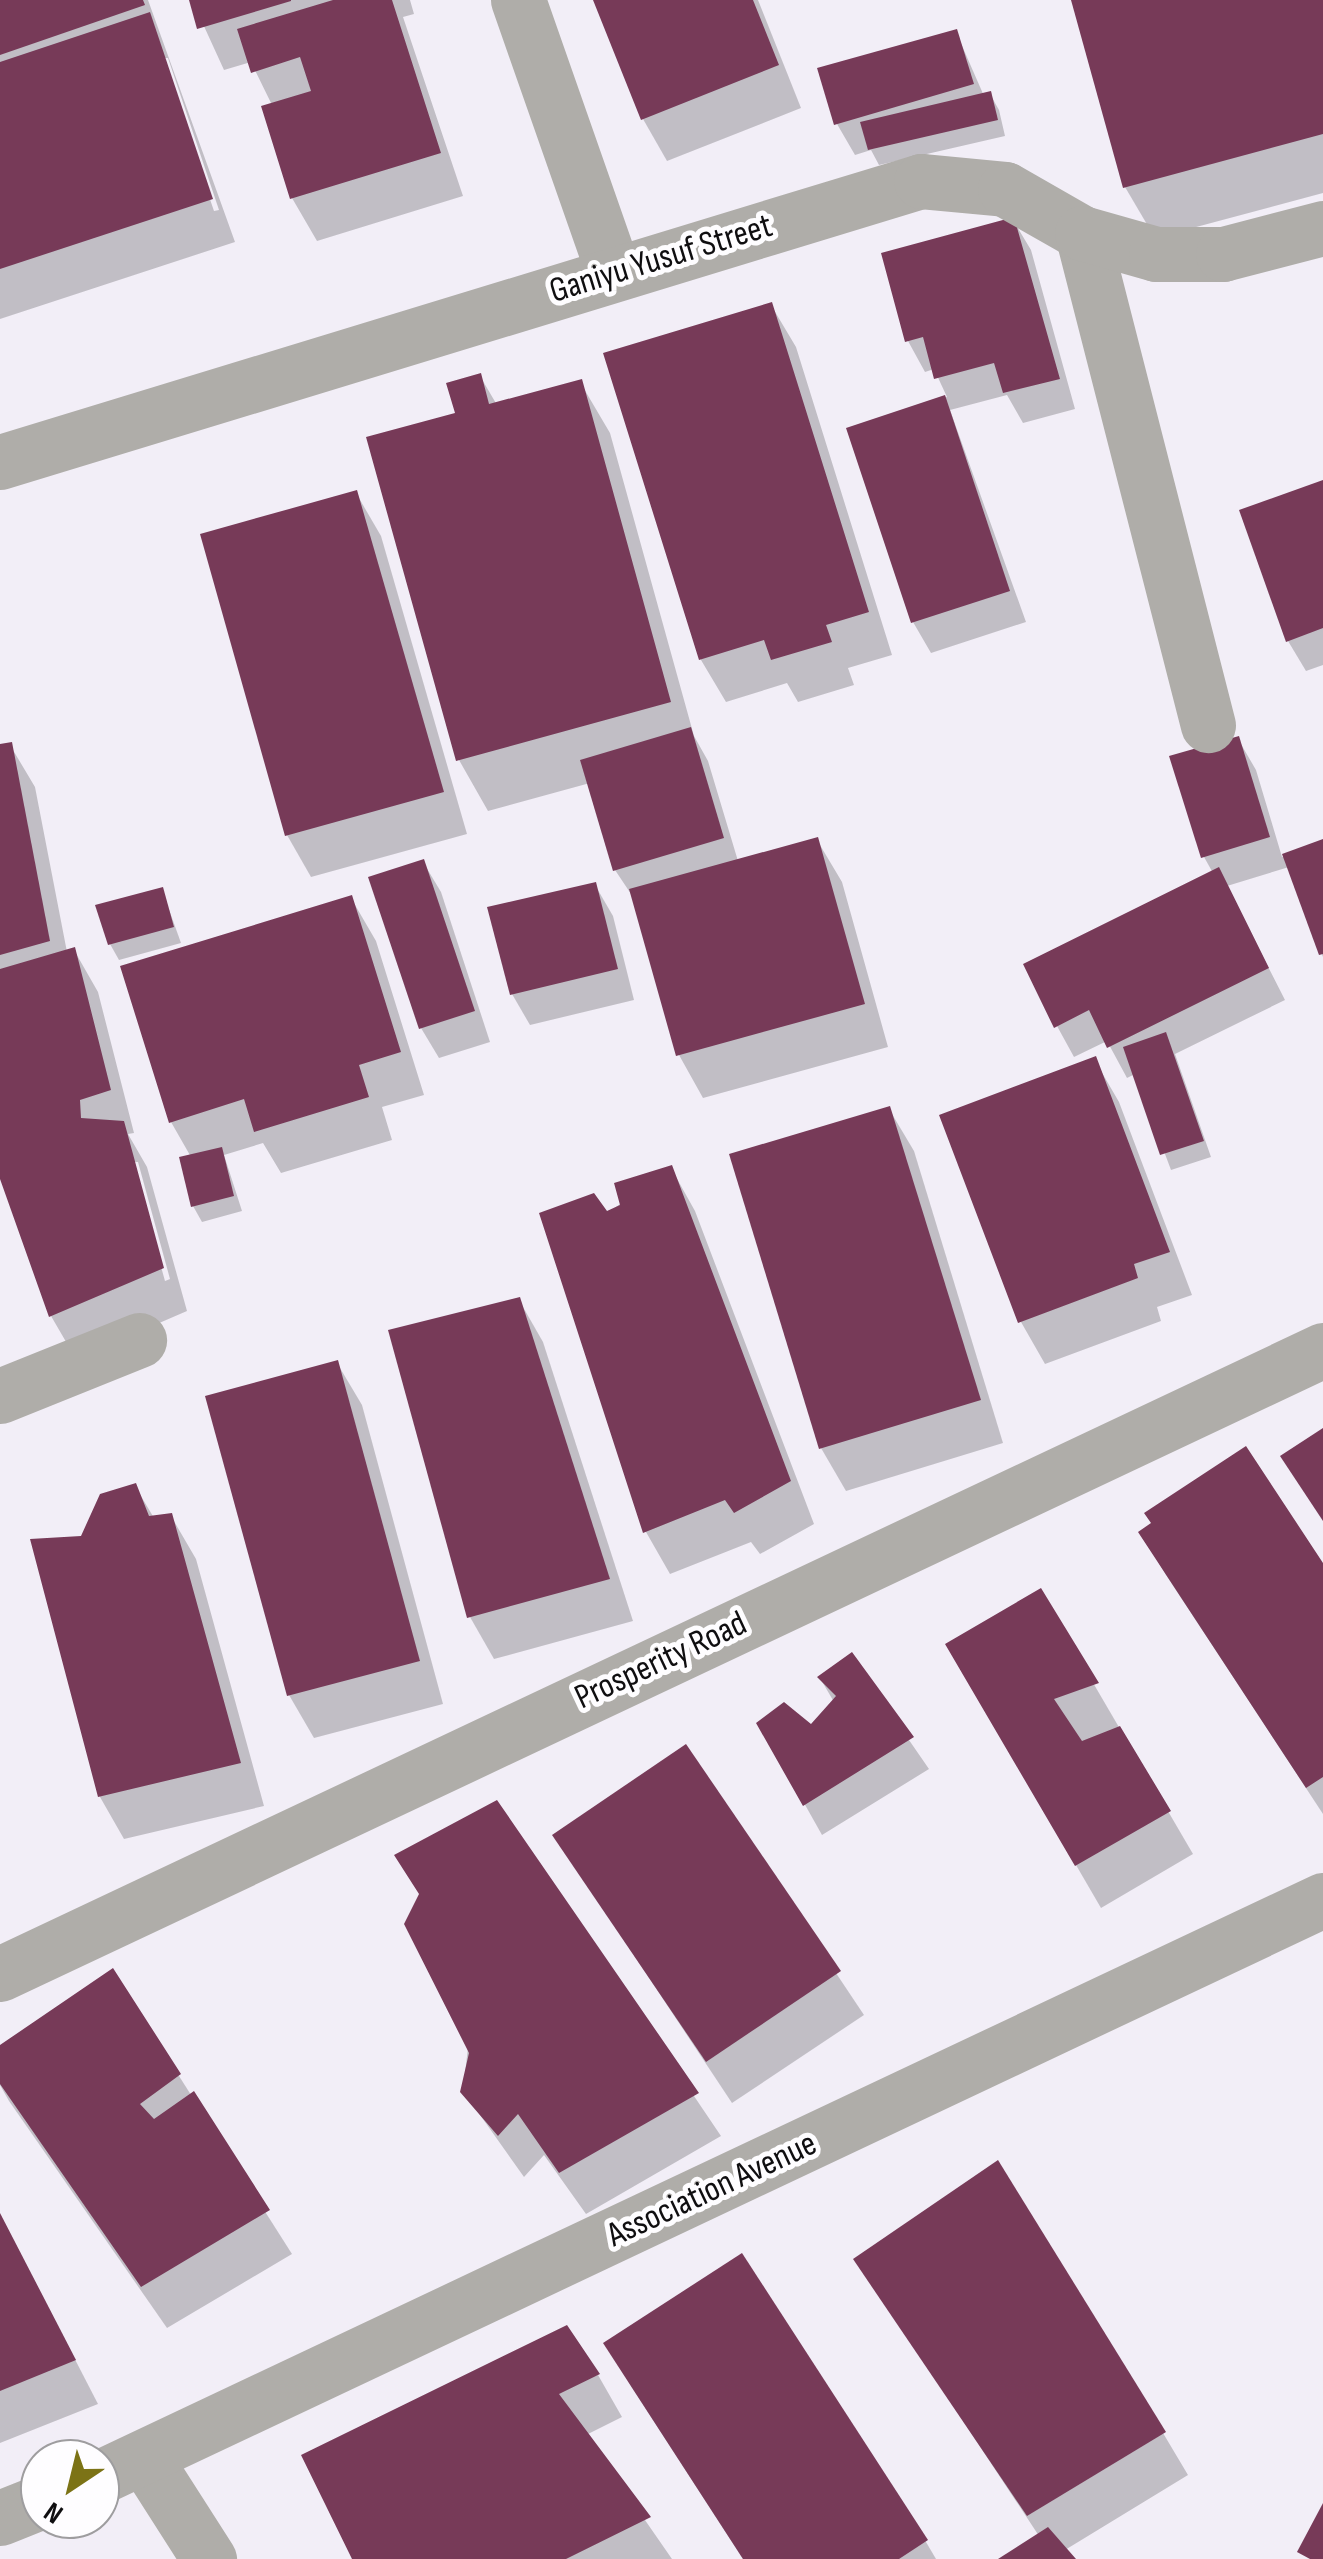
<!DOCTYPE html>
<html>
<head>
<meta charset="utf-8">
<style>
	body { margin:0 }
	#map { position:relative; width:1323px; height:2559px; overflow:hidden; background:#f2eef7; font-family:"Sofia Sans Condensed",sans-serif }
	div>[style] { position:absolute }
	[style*='--x'] { left:calc(var(--x)*1px); top:calc(var(--y)*1px); width:calc(var(--w)*1px); rotate:calc(var(--a)*1deg) }
	.shadow>* { inset:0; background:#0003 }
	.building>* { inset:0; background:#773a58 }
	.street>* { height:55px; margin:-27.5px; padding:0 27.5px; transform-origin:27.5px; border-radius:27.5px; background:#afada9 }
	span { translate:-50% -50%; white-space:nowrap; text-align:center; line-height:1.15; -webkit-text-stroke:10px #fefdff; paint-order:stroke }
	.street-label { font-size:35px; color:#0f0e10 }
	.north { position:absolute; left:20px; top:2439px; width:100px; height:100px; box-sizing:border-box; background:#fefdff; border:2px solid #9e9d9f; border-radius:50%; rotate:215deg; font-size:28px; font-weight:700; line-height:40px; text-align:center; color:#0f0e10 }
	.north::after { content:''; display:block; margin:auto; width:35px; height:45px; background:#7c7316; clip-path:polygon(50% 0,100% 100%,50% 72%,0 100%) }
</style>
</head>
<body>
<div id="map">
	<div class="shadow">
		<div style="clip-path:polygon(evenodd,0 0,148px 0,235px 242px,0 319px,0 0,162px 58px,168px 58px,219px 210px,214px 211px,162px 58px)"></div>
		<div style="clip-path:polygon(192px 0,410px 0,414px 14px,403px 17px,463px 196px,317px 241px,292px 198px,272px 105px,251px 62px,224px 70px)"></div>
		<div style="clip-path:polygon(596px 0,758px 0,801px 108px,667px 161px,643px 119px)"></div>
		<div style="clip-path:polygon(1074px 0,1323px 0,1323px 193px,1155px 238px,1125px 187px)"></div>
		<div style="clip-path:polygon(956px 32px,984px 96px,990px 94px,999px 110px,1005px 136px,879px 165px,871px 150px,855px 155px,837px 124px)"></div>
		<div style="clip-path:polygon(1013px 220px,1031px 250px,1075px 409px,1023px 423px,1007px 395px,950px 410px,1026px 622px,931px 653px,913px 622px,849px 429px,947px 397px,934px 369px,925px 372px,908px 341px,884px 255px)"></div>
		<div style="clip-path:polygon(771px 305px,796px 347px,892px 655px,848px 668px,854px 685px,798px 702px,787px 683px,726px 702px,701px 660px,606px 355px)"></div>
		<div style="clip-path:polygon(480px 376px,497px 405px,580px 382px,610px 433px,694px 736px,708px 761px,738px 861px,817px 840px,842px 882px,888px 1047px,703px 1098px,679px 1055px,635px 900px,615px 870px,590px 783px,488px 811px,459px 760px,370px 438px,458px 415px)"></div>
		<div style="clip-path:polygon(1323px 483px,1323px 665px,1306px 671px,1288px 641px)"></div>
		<div style="clip-path:polygon(356px 493px,381px 536px,467px 834px,311px 877px,287px 835px)"></div>
		<div style="clip-path:polygon(1238px 739px,1256px 770px,1282px 857px,1323px 842px,1323px 957px,1289px 867px,1227px 886px,1285px 1000px,1175px 1054px,1211px 1157px,1171px 1170px,1135px 1074px,1127px 1078px,1107px 1041px,1074px 1057px,1057px 1026px,1213px 873px,1204px 857px)"></div>
		<div style="clip-path:polygon(evenodd,10px 745px,35px 787px,67px 952px,74px 950px,98px 992px,134px 1133px,128px 1134px,147px 1167px,187px 1311px,76px 1359px,51px 1316px,0 1171px,0 746px,10px 745px,132px 1162px,138px 1162px,170px 1279px,165px 1281px,132px 1162px)"></div>
		<div style="clip-path:polygon(423px 862px,441px 892px,490px 1042px,439px 1058px,421px 1028px)"></div>
		<div style="clip-path:polygon(595px 885px,613px 916px,634px 1000px,530px 1025px,512px 994px)"></div>
		<div style="clip-path:polygon(162px 890px,181px 943px,119px 960px,110px 944px)"></div>
		<div style="clip-path:polygon(351px 898px,376px 941px,424px 1095px,382px 1107px,392px 1140px,281px 1173px,263px 1143px,224px 1155px,242px 1211px,202px 1222px,193px 1206px,191px 1157px,171px 1122px)"></div>
		<div style="clip-path:polygon(1094px 1059px,1119px 1102px,1192px 1295px,1157px 1307px,1161px 1321px,1045px 1364px,1021px 1322px)"></div>
		<div style="clip-path:polygon(889px 1109px,914px 1151px,1003px 1443px,846px 1491px,821px 1448px,732px 1156px)"></div>
		<div style="clip-path:polygon(671px 1168px,695px 1211px,814px 1524px,760px 1554px,751px 1542px,670px 1574px,646px 1532px,542px 1214px,606px 1214px)"></div>
		<div style="clip-path:polygon(519px 1300px,543px 1342px,633px 1621px,494px 1659px,470px 1617px)"></div>
		<div style="clip-path:polygon(337px 1363px,362px 1405px,443px 1704px,314px 1738px,289px 1695px)"></div>
		<div style="clip-path:polygon(135px 1486px,154px 1518px,171px 1516px,196px 1559px,264px 1806px,124px 1839px,100px 1797px,33px 1541px,83px 1539px)"></div>
		<div style="clip-path:polygon(1141px 1533px,1323px 1567px,1323px 1814px,1166px 1575px)"></div>
		<div style="clip-path:polygon(1040px 1592px,1193px 1854px,1101px 1908px,948px 1645px)"></div>
		<div style="clip-path:polygon(851px 1656px,929px 1769px,822px 1835px,759px 1723px,811px 1727px,834px 1702px,820px 1678px)"></div>
		<div style="clip-path:polygon(685px 1747px,864px 2015px,732px 2103px,555px 1836px)"></div>
		<div style="clip-path:polygon(496px 1803px,721px 2136px,586px 2214px,544px 2155px,524px 2177px,463px 2091px)"></div>
		<div style="clip-path:polygon(0 2048px,179px 2076px,292px 2254px,167px 2328px,9px 2101px,0 2085px)"></div>
		<div style="clip-path:polygon(0 2214px,98px 2404px,0 2443px)"></div>
		<div style="clip-path:polygon(742px 2257px,926px 2542px,936px 2559px,743px 2559px,631px 2386px,607px 2344px)"></div>
		<div style="clip-path:polygon(857px 2260px,1163px 2433px,1188px 2475px,1065px 2550px,1073px 2559px,1003px 2559px,1039px 2536px)"></div>
		<div style="clip-path:polygon(598px 2375px,622px 2417px,586px 2435px,672px 2559px,355px 2559px,304px 2456px)"></div>
	</div>
	<div class="building">
		<div style="clip-path:polygon(0 0,143px 0,145px 5px,0 55px)"></div>
		<div style="clip-path:polygon(189px 0,291px 0,291px 1px,197px 29px)"></div>
		<div style="clip-path:polygon(333px 0,392px 0,441px 153px,290px 199px,261px 106px,311px 91px,300px 57px,251px 73px,237px 29px)"></div>
		<div style="clip-path:polygon(593px 0,753px 0,779px 65px,641px 120px)"></div>
		<div style="clip-path:polygon(1071px 0,1323px 0,1323px 134px,1123px 188px)"></div>
		<div style="clip-path:polygon(150px 12px,213px 199px,0 269px,0 62px)"></div>
		<div style="clip-path:polygon(957px 29px,974px 84px,834px 125px,817px 68px)"></div>
		<div style="clip-path:polygon(991px 91px,998px 120px,868px 150px,860px 122px)"></div>
		<div style="clip-path:polygon(1014px 217px,1060px 379px,1003px 393px,994px 363px,934px 379px,923px 337px,905px 342px,881px 253px)"></div>
		<div style="clip-path:polygon(772px 302px,869px 612px,826px 625px,832px 642px,771px 660px,764px 640px,699px 660px,603px 353px)"></div>
		<div style="clip-path:polygon(481px 373px,489px 404px,582px 379px,671px 702px,456px 761px,366px 437px,455px 413px,446px 383px)"></div>
		<div style="clip-path:polygon(945px 395px,1010px 591px,911px 623px,846px 428px)"></div>
		<div style="clip-path:polygon(1323px 480px,1323px 628px,1286px 642px,1239px 510px)"></div>
		<div style="clip-path:polygon(357px 490px,444px 792px,285px 836px,200px 534px)"></div>
		<div style="clip-path:polygon(691px 727px,724px 838px,613px 871px,580px 760px)"></div>
		<div style="clip-path:polygon(1239px 736px,1270px 837px,1201px 858px,1169px 756px)"></div>
		<div style="clip-path:polygon(12px 742px,50px 941px,0 955px,0 744px)"></div>
		<div style="clip-path:polygon(818px 837px,865px 1004px,676px 1056px,629px 889px)"></div>
		<div style="clip-path:polygon(1323px 839px,1323px 954px,1319px 955px,1282px 854px)"></div>
		<div style="clip-path:polygon(424px 859px,475px 1011px,419px 1029px,368px 877px)"></div>
		<div style="clip-path:polygon(1219px 867px,1269px 968px,1107px 1048px,1089px 1010px,1054px 1028px,1023px 964px)"></div>
		<div style="clip-path:polygon(596px 882px,618px 969px,510px 995px,487px 907px)"></div>
		<div style="clip-path:polygon(163px 887px,174px 927px,108px 945px,95px 905px)"></div>
		<div style="clip-path:polygon(352px 895px,401px 1052px,359px 1065px,369px 1097px,254px 1132px,244px 1099px,169px 1123px,120px 966px)"></div>
		<div style="clip-path:polygon(75px 947px,111px 1090px,80px 1100px,81px 1118px,124px 1121px,164px 1268px,49px 1317px,0 1179px,0 969px)"></div>
		<div style="clip-path:polygon(1166px 1032px,1204px 1141px,1160px 1155px,1123px 1047px)"></div>
		<div style="clip-path:polygon(1096px 1056px,1170px 1252px,1134px 1264px,1138px 1278px,1018px 1323px,939px 1115px)"></div>
		<div style="clip-path:polygon(890px 1106px,981px 1400px,819px 1449px,729px 1154px)"></div>
		<div style="clip-path:polygon(222px 1147px,234px 1196px,191px 1207px,179px 1157px)"></div>
		<div style="clip-path:polygon(672px 1165px,791px 1481px,734px 1513px,725px 1500px,643px 1533px,539px 1213px,594px 1193px,607px 1211px,620px 1205px,614px 1183px)"></div>
		<div style="clip-path:polygon(520px 1297px,610px 1579px,467px 1618px,388px 1330px)"></div>
		<div style="clip-path:polygon(338px 1360px,420px 1661px,287px 1696px,205px 1396px)"></div>
		<div style="clip-path:polygon(1323px 1428px,1323px 1521px,1280px 1456px)"></div>
		<div style="clip-path:polygon(1246px 1446px,1323px 1563px,1323px 1777px,1306px 1788px,1138px 1532px,1151px 1523px,1144px 1513px)"></div>
		<div style="clip-path:polygon(136px 1483px,149px 1516px,172px 1513px,241px 1763px,98px 1797px,30px 1539px,81px 1536px,100px 1494px)"></div>
		<div style="clip-path:polygon(1041px 1588px,1099px 1683px,1054px 1699px,1082px 1741px,1120px 1726px,1171px 1811px,1075px 1866px,945px 1644px)"></div>
		<div style="clip-path:polygon(852px 1652px,914px 1737px,803px 1806px,756px 1723px,784px 1702px,811px 1724px,836px 1696px,817px 1677px)"></div>
		<div style="clip-path:polygon(686px 1744px,841px 1971px,706px 2062px,552px 1835px)"></div>
		<div style="clip-path:polygon(497px 1800px,699px 2093px,559px 2173px,518px 2114px,498px 2136px,460px 2092px,469px 2053px,404px 1924px,419px 1894px,394px 1855px)"></div>
		<div style="clip-path:polygon(113px 1968px,181px 2074px,140px 2104px,154px 2119px,194px 2091px,270px 2210px,141px 2287px,0 2084px,0 2045px)"></div>
		<div style="clip-path:polygon(998px 2160px,1166px 2432px,1027px 2516px,853px 2259px)"></div>
		<div style="clip-path:polygon(0 2213px,76px 2360px,0 2391px)"></div>
		<div style="clip-path:polygon(742px 2253px,928px 2540px,899px 2559px,743px 2559px,603px 2343px)"></div>
		<div style="clip-path:polygon(567px 2325px,600px 2374px,559px 2394px,651px 2517px,566px 2559px,352px 2559px,301px 2455px)"></div>
		<div style="clip-path:polygon(1323px 2503px,1323px 2559px,1310px 2559px,1297px 2552px)"></div>
		<div style="clip-path:polygon(1048px 2527px,1076px 2559px,998px 2559px)"></div>
	</div>
	<div class="street">
		<div style="--x:518;--y:0;--w:288;--a:70.7"></div>
		<div style="--x:1082;--y:233;--w:508;--a:75.64"></div>
		<div style="--x:0;--y:462;--w:963;--a:-16.97"></div>
		<div style="--x:921;--y:181;--w:84;--a:5.4"></div>
		<div style="--x:1005;--y:189;--w:89;--a:29.7"></div>
		<div style="--x:1082;--y:233;--w:77;--a:15.8"></div>
		<div style="--x:1156;--y:254;--w:67;--a:0"></div>
		<div style="--x:1223;--y:254;--w:103;--a:-14.6"></div>
		<div style="--x:0;--y:1396;--w:150;--a:-21.9"></div>
		<div style="--x:0;--y:1974;--w:1463;--a:-25.25"></div>
		<div style="--x:145;--y:2459;--w:119;--a:57.4"></div>
		<div style="--x:100;--y:2477;--w:1352;--a:-25.26"></div>
		<div style="--x:0;--y:2518;--w:43;--a:-21.8"></div>
	</div>
	<div class="street-label">
		<span style="left:661px;top:259px;rotate:-17deg">Ganiyu Yusuf Street</span>
		<span style="left:661px;top:1661px;rotate:-25deg">Prosperity Road</span>
		<span style="left:712px;top:2190px;rotate:-25deg">Association Avenue</span>
	</div>
	<div class="north">N</div>
</div>
</body>
</html>
